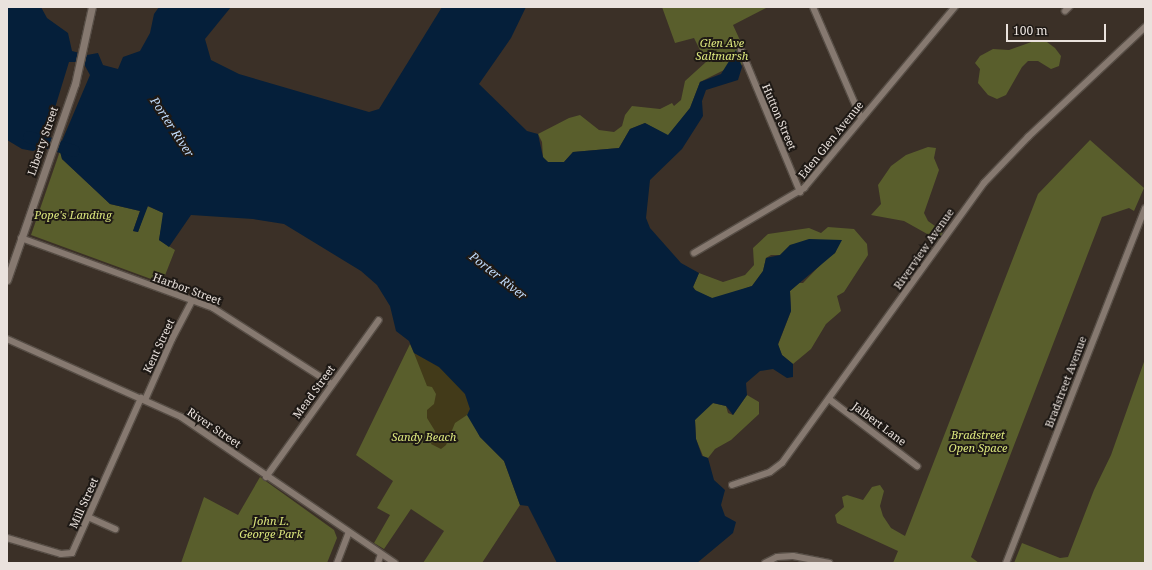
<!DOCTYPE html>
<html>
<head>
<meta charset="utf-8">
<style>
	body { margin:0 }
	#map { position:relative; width:1152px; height:570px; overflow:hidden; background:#3b3027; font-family:"Noto Serif",serif }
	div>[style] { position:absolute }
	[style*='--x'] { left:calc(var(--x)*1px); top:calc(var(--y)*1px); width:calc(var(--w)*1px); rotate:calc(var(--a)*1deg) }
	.green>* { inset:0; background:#595e2c }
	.sand>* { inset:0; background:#423a19 }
	.water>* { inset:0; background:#051f3a }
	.river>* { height:12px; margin:-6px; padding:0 6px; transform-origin:6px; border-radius:6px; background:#051f3a }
	.roads { filter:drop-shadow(1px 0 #564d45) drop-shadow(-1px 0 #564d45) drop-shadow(0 1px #564d45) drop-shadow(0 -1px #564d45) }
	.minor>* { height:6px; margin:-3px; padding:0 3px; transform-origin:3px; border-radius:3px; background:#867970 }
	.tertiary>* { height:7px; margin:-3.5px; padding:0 3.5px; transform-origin:3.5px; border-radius:3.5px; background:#867970 }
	span { translate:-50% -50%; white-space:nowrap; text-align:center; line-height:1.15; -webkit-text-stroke:4px #1e1915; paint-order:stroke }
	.park-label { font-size:11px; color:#dce77d; font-style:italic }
	.street-label { font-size:11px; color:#eae2dd }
	.water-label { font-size:12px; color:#c3defe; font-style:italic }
	.frame { position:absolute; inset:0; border:8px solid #eae2dd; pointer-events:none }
	.scale { position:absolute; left:1006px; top:24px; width:100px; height:18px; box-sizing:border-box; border:2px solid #eae2dd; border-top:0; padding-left:5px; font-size:12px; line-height:14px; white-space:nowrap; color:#eae2dd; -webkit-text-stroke:3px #1e1915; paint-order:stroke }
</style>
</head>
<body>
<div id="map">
	<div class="green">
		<div style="clip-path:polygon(662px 7px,768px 7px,733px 25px,750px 62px,724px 70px,700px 82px,690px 108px,668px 136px,645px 123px,630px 129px,619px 148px,573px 152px,564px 162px,548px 162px,543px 158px,542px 142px,538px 134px,569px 118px,580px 115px,599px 130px,614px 132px,622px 126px,625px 115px,632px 106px,660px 109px,672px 103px,674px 106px,681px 100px,685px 81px,706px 62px,694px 38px,675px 43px)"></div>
		<div style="clip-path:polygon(1037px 40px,1047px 42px,1055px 48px,1061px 56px,1059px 66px,1051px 69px,1038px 61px,1028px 61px,1022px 67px,1006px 95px,997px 99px,988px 95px,978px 83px,980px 69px,975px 63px,980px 56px,993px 49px,1009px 50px)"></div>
		<div style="clip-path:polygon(1090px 140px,1144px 188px,1134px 211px,1129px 208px,1102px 217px,971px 557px,979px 563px,893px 563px,898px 551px,837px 523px,835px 515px,844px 507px,842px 497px,847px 495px,863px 500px,872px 487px,880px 485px,884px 491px,880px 506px,883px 516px,891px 528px,905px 536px,1038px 194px)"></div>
		<div style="clip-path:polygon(928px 147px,936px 148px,934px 158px,939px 170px,924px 213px,928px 221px,942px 231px,943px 235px,938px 240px,904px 221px,871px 215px,881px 204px,878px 185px,891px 166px,906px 155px)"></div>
		<div style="clip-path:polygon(60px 151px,62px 159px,110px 204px,140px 211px,133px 231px,138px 232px,147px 206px,164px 213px,159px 240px,175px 250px,162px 283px,31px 235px)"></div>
		<div style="clip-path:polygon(828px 227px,854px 229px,867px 244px,868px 255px,844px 292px,837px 296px,841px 311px,826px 324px,811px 349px,793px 364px,782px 355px,778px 345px,791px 311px,790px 291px,799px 283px,803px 283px,826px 259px,835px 253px,841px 240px,790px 245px,780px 255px,771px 255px,766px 258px,763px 271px,752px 286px,719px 298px,712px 298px,697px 292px,693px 287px,699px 273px,723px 282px,745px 275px,754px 265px,753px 248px,768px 234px,809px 228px,821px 233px)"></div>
		<div style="clip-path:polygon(410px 344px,414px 353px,453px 380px,480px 437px,504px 461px,520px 505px,482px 563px,423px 563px,444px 531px,411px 509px,384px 549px,374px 543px,390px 515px,377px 508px,393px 481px,356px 455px)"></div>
		<div style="clip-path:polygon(1145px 359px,1145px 563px,1014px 563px,1022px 543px,1060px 558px,1068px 557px,1094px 490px,1111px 455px)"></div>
		<div style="clip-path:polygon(747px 395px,759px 402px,759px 414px,731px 440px,715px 449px,708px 458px,703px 456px,696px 439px,695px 420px,698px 414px,713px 403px,726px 406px,728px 413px,733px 415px)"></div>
		<div style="clip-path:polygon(260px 477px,334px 530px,337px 538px,327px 563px,181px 563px,204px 497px,238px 515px)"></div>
	</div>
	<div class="sand">
		<div style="clip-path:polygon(414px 353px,439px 367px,453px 380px,465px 394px,470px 409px,467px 415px,455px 423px,446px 445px,441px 449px,431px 444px,435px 431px,427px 418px,427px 410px,434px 404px,436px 394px,432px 387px,427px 386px)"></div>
	</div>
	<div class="water">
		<div style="clip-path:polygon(7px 7px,41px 7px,47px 18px,68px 33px,72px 51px,87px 55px,98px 53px,103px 65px,118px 69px,123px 57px,140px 51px,150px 33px,154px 14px,159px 7px,231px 7px,205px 39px,211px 60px,239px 74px,369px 112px,379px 109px,442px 7px,526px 7px,511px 38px,479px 84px,527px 131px,538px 134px,543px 157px,548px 162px,564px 162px,573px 152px,619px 148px,630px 129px,645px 123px,668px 135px,690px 108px,700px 82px,721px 74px,736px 50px,742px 67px,738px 80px,706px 90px,702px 101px,703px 116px,682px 149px,650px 180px,646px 218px,650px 228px,681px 263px,699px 273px,693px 287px,695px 290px,712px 298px,752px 286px,763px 271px,766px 258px,780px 255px,790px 245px,809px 239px,842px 240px,835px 253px,790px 291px,791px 311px,778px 344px,782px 355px,793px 364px,793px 377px,787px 378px,773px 369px,760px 371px,746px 383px,747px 395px,733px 415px,726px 406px,713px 403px,695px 420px,696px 439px,702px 456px,708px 458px,714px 480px,725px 490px,721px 505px,725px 516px,736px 522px,733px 533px,697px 563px,557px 563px,528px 506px,520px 505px,504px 461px,480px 437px,467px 415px,470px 409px,465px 394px,439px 367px,414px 353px,409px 341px,396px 331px,390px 306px,377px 285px,361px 271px,284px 224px,253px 219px,191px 215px,169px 247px,159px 240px,163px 213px,148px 206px,138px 232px,133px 231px,140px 211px,110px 204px,62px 159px,59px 148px,90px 75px,85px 66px,78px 62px,69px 62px,43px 147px,33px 151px,22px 149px,7px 140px)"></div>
	</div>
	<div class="river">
		<div style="--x:29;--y:137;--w:47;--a:17.3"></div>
	</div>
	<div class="roads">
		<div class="minor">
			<div style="--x:813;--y:7;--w:121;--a:66.6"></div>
			<div style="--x:1065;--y:11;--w:6;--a:-45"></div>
			<div style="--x:741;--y:50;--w:154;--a:67.4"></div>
			<div style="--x:21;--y:238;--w:204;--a:20"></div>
			<div style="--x:213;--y:308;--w:141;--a:32.6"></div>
			<div style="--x:694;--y:253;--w:128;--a:-30.6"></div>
			<div style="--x:804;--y:188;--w:236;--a:-50.2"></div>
			<div style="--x:7;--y:339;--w:191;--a:24.1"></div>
			<div style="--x:181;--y:417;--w:259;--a:34.3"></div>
			<div style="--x:829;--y:399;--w:111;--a:37.3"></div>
			<div style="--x:145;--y:400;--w:67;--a:-66.1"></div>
			<div style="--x:172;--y:339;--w:43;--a:-62.2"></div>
			<div style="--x:266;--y:477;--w:193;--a:-54.3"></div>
			<div style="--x:732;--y:485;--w:40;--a:-18.9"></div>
			<div style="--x:770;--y:472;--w:15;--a:-37"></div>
			<div style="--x:782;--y:463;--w:345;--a:-54.2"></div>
			<div style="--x:984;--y:183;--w:64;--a:-46.3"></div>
			<div style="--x:1028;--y:137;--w:161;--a:-43.2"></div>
			<div style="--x:88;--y:517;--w:30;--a:24"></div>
			<div style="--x:7;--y:538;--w:56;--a:16.5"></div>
			<div style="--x:61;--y:554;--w:11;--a:-5"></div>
			<div style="--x:72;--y:553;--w:170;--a:-66"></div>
			<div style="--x:337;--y:563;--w:33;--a:-69"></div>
			<div style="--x:378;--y:563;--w:9;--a:-72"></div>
			<div style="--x:765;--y:563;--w:13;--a:-27"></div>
			<div style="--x:777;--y:557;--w:16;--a:-4"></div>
			<div style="--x:793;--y:556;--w:37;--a:11"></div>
			<div style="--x:1006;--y:563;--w:381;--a:-68.6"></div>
		</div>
		<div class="tertiary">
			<div style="--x:7;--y:280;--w:207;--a:-70.9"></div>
			<div style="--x:75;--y:84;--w:79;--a:-77.6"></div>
		</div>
	</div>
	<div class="park-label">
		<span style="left:722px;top:50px">Glen Ave<br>Saltmarsh</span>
		<span style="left:73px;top:215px">Pope's Landing</span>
		<span style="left:978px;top:442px">Bradstreet<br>Open Space</span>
		<span style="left:424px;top:437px">Sandy Beach</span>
		<span style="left:271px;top:528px">John L.<br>George Park</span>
	</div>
	<div class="street-label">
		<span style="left:779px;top:117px;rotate:67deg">Hutton Street</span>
		<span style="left:831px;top:140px;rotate:-51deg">Eden Glen Avenue</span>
		<span style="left:43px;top:141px;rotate:-71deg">Liberty Street</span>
		<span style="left:924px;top:249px;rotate:-55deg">Riverview Avenue</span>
		<span style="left:187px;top:289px;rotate:20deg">Harbor Street</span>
		<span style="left:159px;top:346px;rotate:-65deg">Kent Street</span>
		<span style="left:1066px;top:382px;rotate:-69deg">Bradstreet Avenue</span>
		<span style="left:314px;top:392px;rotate:-54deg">Mead Street</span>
		<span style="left:879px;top:424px;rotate:37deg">Jalbert Lane</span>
		<span style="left:214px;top:428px;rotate:34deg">River Street</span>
		<span style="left:84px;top:503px;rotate:-66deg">Mill Street</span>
	</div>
	<div class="water-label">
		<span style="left:172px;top:127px;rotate:57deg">Porter River</span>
		<span style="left:498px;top:276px;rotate:38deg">Porter River</span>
	</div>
	<div class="frame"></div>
	<div class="scale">100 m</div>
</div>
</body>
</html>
